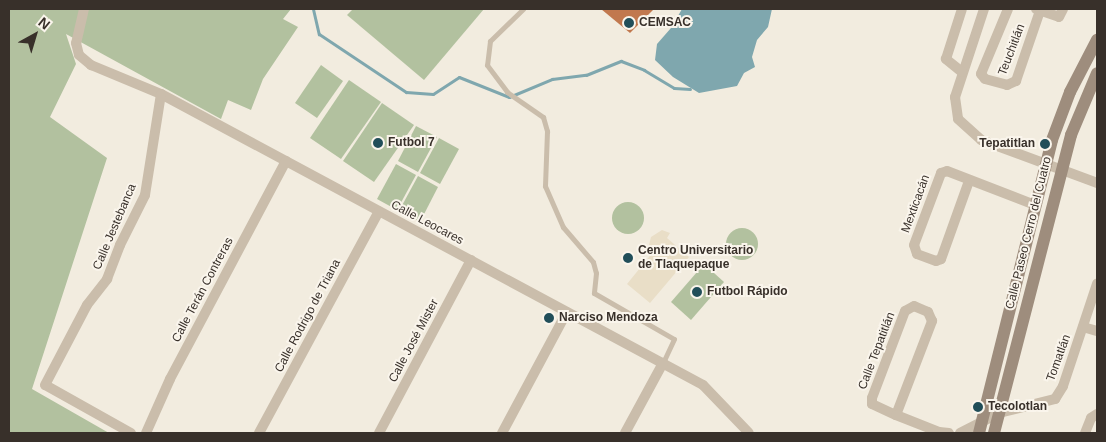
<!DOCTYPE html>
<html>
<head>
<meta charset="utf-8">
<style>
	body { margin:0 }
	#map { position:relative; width:1106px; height:442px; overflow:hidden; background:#f2ecdf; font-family:Helvetica,sans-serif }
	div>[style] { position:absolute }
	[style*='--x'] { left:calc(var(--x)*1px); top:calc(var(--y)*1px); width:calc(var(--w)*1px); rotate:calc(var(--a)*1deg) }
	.green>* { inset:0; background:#b2c19f }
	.round { border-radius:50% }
	.plaza>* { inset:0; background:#e9dec7 }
	.water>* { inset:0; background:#7fa7ae }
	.stream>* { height:3px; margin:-1.5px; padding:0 1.5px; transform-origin:1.5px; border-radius:1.5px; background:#7fa7ae }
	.building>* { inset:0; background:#c1784e }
	.lane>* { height:5px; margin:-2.5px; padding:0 2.5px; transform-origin:2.5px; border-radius:2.5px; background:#cabdab }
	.street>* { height:10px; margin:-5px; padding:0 5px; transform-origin:5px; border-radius:5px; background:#cabdab }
	.secondary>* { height:12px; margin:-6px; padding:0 6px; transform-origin:6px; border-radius:6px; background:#9e8d7d }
	.dots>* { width:14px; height:14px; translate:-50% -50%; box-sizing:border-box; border:2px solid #faf5ec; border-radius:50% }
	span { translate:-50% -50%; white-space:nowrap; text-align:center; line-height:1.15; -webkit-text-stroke:4px #faf5ec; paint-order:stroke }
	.poi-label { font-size:12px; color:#38302a; font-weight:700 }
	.left { translate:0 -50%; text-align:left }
	.right { translate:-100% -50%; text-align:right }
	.street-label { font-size:12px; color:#38302a }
	.frame { position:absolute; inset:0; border:10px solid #38302a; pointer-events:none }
	.north { position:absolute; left:10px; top:10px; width:50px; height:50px; -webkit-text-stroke:4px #faf5ec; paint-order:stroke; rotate:39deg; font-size:14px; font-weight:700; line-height:20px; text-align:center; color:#38302a }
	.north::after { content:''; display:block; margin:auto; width:18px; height:22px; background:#38302a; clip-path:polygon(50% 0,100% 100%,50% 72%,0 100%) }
</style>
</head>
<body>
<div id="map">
	<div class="green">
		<div style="clip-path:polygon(9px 9px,291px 9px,283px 19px,298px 27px,263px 79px,251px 110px,228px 100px,221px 119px,66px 34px,76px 64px,50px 117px,107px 158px,32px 389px,109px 433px,9px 433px)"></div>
		<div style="clip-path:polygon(353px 9px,484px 9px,424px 80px,347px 15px)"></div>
		<div style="clip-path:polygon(321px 65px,343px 81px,317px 118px,295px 103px)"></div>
		<div style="clip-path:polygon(349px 80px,381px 102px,341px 159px,310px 138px)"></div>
		<div style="clip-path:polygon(382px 103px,414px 125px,374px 182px,343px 161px)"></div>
		<div style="clip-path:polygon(416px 126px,437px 137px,418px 172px,398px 161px)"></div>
		<div style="clip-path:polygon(439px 138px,459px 149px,440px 184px,420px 173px)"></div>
		<div style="clip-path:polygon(396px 164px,416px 175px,397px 210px,377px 199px)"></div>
		<div style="clip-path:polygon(418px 176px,438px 187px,420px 222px,399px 211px)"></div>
		<div class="round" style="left:612px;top:202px;width:32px;height:32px"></div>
		<div class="round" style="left:726px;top:228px;width:32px;height:32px"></div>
		<div style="clip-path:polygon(704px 264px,724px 282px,691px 320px,671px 302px)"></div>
	</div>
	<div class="plaza">
		<div style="clip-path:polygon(662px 230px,670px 233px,667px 238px,689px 257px,650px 303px,627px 284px,653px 252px,649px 245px,651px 237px)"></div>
	</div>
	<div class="water">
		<div style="clip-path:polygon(682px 9px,772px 9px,768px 27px,757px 40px,752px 57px,755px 67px,744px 73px,737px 86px,699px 93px,673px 77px,655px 60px,657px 44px,671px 28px)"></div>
	</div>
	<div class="stream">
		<div style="--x:313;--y:9;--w:26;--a:77"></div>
		<div style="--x:319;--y:34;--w:105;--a:33.7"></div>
		<div style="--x:406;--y:92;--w:27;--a:4"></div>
		<div style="--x:433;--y:94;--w:31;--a:-33"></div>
		<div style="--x:459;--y:77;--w:54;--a:21.8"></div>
		<div style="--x:509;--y:97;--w:47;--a:-22.7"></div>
		<div style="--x:552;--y:79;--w:34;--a:-7"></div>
		<div style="--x:586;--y:75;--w:38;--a:-22"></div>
		<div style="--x:621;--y:61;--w:25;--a:21"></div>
		<div style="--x:644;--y:70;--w:35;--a:31"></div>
		<div style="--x:674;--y:88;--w:16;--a:4"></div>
	</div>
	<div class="building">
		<div style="clip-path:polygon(601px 9px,654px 9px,630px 33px)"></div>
	</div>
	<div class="lane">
		<div style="--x:523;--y:9;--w:46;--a:135.9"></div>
		<div style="--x:490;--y:41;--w:24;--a:97"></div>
		<div style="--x:487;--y:65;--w:34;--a:53"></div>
		<div style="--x:507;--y:92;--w:44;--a:34.8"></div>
		<div style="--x:543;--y:117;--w:15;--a:74"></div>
		<div style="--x:547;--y:131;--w:55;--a:92.1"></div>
		<div style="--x:545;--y:186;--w:45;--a:66.3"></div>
		<div style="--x:563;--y:227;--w:46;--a:49.4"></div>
		<div style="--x:593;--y:262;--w:11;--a:75"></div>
		<div style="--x:596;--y:273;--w:20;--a:96"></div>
		<div style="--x:594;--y:293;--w:92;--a:29.9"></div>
		<div style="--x:674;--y:339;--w:26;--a:115"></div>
	</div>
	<div class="street">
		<div style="--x:84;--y:9;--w:35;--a:103"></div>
		<div style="--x:76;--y:43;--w:12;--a:76"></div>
		<div style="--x:79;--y:55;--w:16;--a:40"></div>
		<div style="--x:91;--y:65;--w:76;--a:22.5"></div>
		<div style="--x:161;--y:94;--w:615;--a:28.23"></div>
		<div style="--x:703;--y:385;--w:66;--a:46.2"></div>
		<div style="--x:984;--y:9;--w:93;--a:108.2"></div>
		<div style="--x:955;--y:97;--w:22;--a:82"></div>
		<div style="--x:958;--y:119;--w:31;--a:42"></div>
		<div style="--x:981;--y:140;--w:124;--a:20.3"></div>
		<div style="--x:1008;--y:9;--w:70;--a:112.6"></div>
		<div style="--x:981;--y:74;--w:6;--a:51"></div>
		<div style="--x:985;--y:79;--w:23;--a:15"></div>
		<div style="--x:1007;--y:85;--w:10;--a:-24"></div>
		<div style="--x:1016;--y:81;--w:74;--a:-71.1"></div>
		<div style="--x:1036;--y:9;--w:24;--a:19"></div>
		<div style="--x:1059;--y:17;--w:9;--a:-63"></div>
		<div style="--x:962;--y:72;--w:21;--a:-141"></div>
		<div style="--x:946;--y:59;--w:52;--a:-72.3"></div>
		<div style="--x:969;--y:181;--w:83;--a:109.7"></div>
		<div style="--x:941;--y:259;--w:5;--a:158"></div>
		<div style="--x:936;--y:261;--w:20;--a:-160"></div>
		<div style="--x:917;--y:254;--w:9;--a:-108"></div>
		<div style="--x:914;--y:245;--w:77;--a:-69.4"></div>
		<div style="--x:941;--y:173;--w:6;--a:-18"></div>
		<div style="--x:947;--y:171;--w:94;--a:21.1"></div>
		<div style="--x:1083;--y:327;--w:15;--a:16"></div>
		<div style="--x:896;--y:415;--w:101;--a:-69"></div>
		<div style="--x:932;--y:321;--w:10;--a:-114"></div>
		<div style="--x:928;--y:312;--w:15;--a:-157"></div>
		<div style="--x:914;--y:306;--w:10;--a:151"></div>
		<div style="--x:905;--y:311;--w:93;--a:110.8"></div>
		<div style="--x:872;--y:398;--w:6;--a:90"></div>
		<div style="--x:872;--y:404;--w:26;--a:25"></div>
		<div style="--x:896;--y:415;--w:46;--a:21.6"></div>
		<div style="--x:939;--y:432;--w:10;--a:6"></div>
		<div style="--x:131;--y:433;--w:98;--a:-150.8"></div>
		<div style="--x:45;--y:385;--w:90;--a:-62.3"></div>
		<div style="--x:87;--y:305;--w:33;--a:-52"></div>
		<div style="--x:107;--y:279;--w:36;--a:-69"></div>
		<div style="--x:120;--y:245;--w:56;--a:-63.4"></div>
		<div style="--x:145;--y:195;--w:102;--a:-81"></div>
		<div style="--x:146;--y:433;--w:59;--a:-66"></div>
		<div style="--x:170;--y:379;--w:247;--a:-62"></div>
		<div style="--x:259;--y:433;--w:252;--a:-61.6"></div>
		<div style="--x:379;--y:433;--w:196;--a:-62"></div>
		<div style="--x:502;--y:433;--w:137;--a:-61.8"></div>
		<div style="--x:625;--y:433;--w:80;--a:-61.5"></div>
		<div style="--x:960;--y:433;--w:44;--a:-27.1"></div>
		<div style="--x:999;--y:413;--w:58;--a:-14"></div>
		<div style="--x:1055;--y:399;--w:15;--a:-58"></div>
		<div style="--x:1063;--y:386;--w:108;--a:-71.6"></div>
		<div style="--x:1085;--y:433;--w:16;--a:-68"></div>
		<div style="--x:1091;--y:418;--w:7;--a:-34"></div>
	</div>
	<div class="secondary">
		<div style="--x:979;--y:433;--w:302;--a:-76"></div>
		<div style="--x:1052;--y:140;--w:51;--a:-69.4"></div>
		<div style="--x:1070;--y:92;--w:59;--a:-62.6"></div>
		<div style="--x:994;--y:433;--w:308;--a:-75.5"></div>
		<div style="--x:1071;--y:135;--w:67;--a:-67.2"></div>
	</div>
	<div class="dots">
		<div style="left:629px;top:23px;background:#214e59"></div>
		<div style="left:378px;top:143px;background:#214e59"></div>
		<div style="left:1045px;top:144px;background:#214e59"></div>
		<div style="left:628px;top:258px;background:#214e59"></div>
		<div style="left:697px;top:292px;background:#214e59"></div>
		<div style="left:549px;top:318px;background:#214e59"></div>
		<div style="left:978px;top:407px;background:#214e59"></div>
	</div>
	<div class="poi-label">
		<span class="left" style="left:639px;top:23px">CEMSAC</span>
		<span class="left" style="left:388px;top:143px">Futbol 7</span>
		<span class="right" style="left:1035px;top:144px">Tepatitlan</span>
		<span class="left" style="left:638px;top:258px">Centro Universitario<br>de Tlaquepaque</span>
		<span class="left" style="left:707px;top:292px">Futbol Rápido</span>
		<span class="left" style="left:559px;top:318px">Narciso Mendoza</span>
		<span class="left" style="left:988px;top:407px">Tecolotlan</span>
	</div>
	<div class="street-label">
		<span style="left:1012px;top:50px;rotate:-69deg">Teuchitlán</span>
		<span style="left:916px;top:204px;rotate:-70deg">Mexticacán</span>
		<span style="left:427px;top:223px;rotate:28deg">Calle Leocares</span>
		<span style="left:115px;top:227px;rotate:-67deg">Calle Jestebanca</span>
		<span style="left:1029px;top:233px;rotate:-76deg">Calle Paseo Cerro del Cuatro</span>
		<span style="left:203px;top:290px;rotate:-62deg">Calle Terán Contreras</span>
		<span style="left:308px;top:316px;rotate:-62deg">Calle Rodrigo de Triana</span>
		<span style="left:414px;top:341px;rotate:-62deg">Calle José Mister</span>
		<span style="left:877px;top:351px;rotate:-69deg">Calle Tepatitlán</span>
		<span style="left:1059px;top:358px;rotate:-70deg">Tomatlán</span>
	</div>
	<div class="frame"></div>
	<div class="north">N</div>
</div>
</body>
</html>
